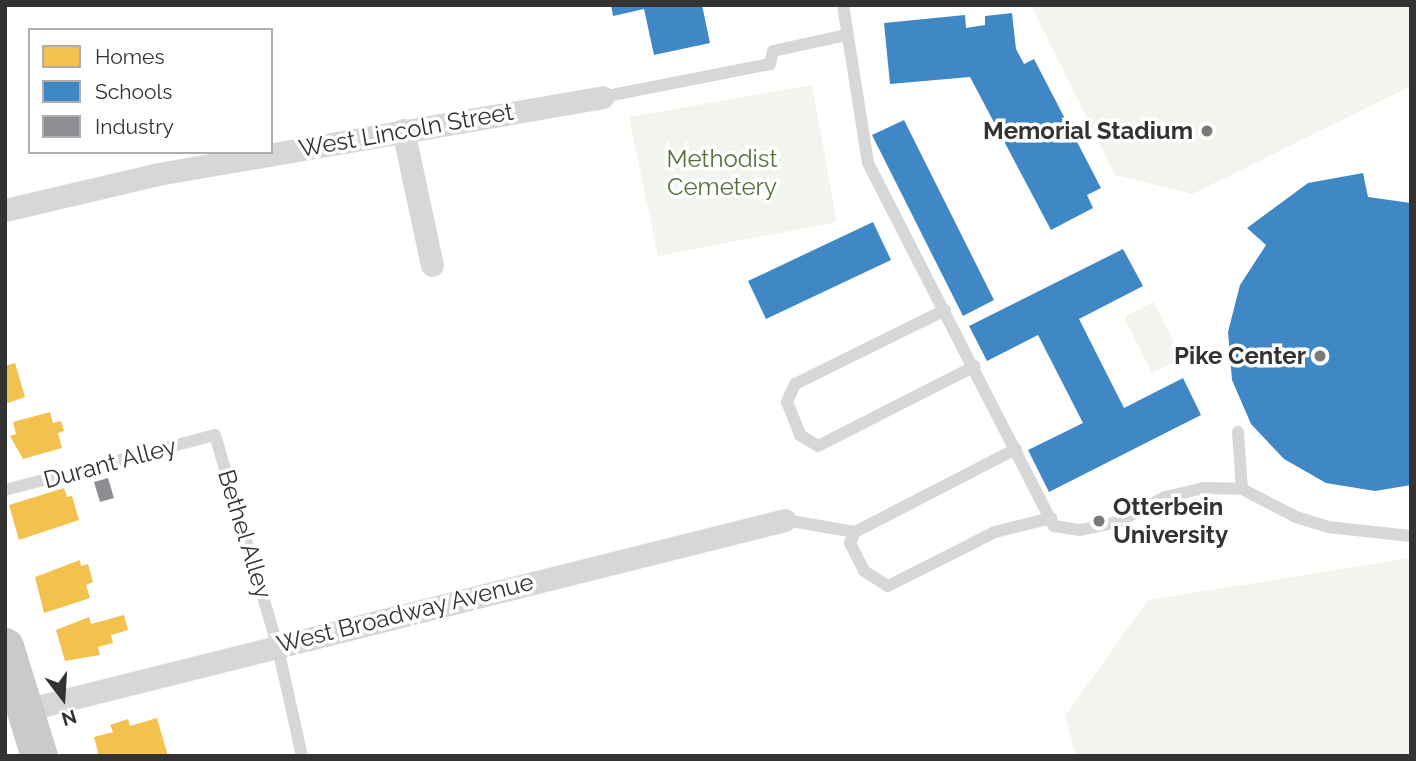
<!DOCTYPE html>
<html>
<head>
<meta charset="utf-8">
<style>
	body { margin:0 }
	#map { position:relative; width:1416px; height:761px; overflow:hidden; background:#fff; font-family:Raleway,sans-serif }
	div>[style] { position:absolute }
	[style*='--x'] { left:calc(var(--x)*1px); top:calc(var(--y)*1px); width:calc(var(--w)*1px); rotate:calc(var(--a)*1deg) }
	.green>* { inset:0; background:#f1f5ed }
	.homes>* { inset:0; background:#f2c14e }
	.schools>* { inset:0; background:#3f88c5 }
	.industry>* { inset:0; background:#8d8d92 }
	.lane>* { height:12px; margin:-6px; padding:0 6px; transform-origin:6px; border-radius:6px; background:#d7d7d7 }
	.street>* { height:23px; margin:-11.5px; padding:0 11.5px; transform-origin:11.5px; border-radius:11.5px; background:#d7d7d7 }
	.primary>* { height:37px; margin:-18.5px; padding:0 18.5px; transform-origin:18.5px; border-radius:18.5px; background:#cacaca }
	.dots>* { width:19px; height:19px; translate:-50% -50%; box-sizing:border-box; border:4px solid #fff; border-radius:50% }
	span { translate:-50% -50%; white-space:nowrap; text-align:center; line-height:1.15; -webkit-text-stroke:7px #fff; paint-order:stroke }
	.street-label { font-size:24px; color:#333 }
	.poi-label { font-size:24px; color:#333; font-weight:700 }
	.right { translate:-100% -50%; text-align:right }
	.left { translate:0 -50%; text-align:left }
	.park-label { font-size:24px; color:#56703f }
	.frame { position:absolute; inset:0; border:7px solid #333; pointer-events:none }
	.legend { position:absolute; left:28px; top:28px; width:245px; height:126px; box-sizing:border-box; background:#fff; border:2px solid #adadad; margin:0; padding:9px 12px; list-style:none; font-size:21px; color:#333 }
	.legend li { display:flex; align-items:center; gap:14px; height:35px }
	.legend b { width:35px; border:2px solid #adadad }
	.north { position:absolute; left:28px; top:663px; width:70px; height:70px; -webkit-text-stroke:5px #fff; paint-order:stroke; rotate:163deg; font-size:19px; font-weight:700; line-height:28px; text-align:center; color:#333 }
	.north::after { content:''; display:block; margin:auto; width:24px; height:32px; background:#333; clip-path:polygon(50% 0,100% 100%,50% 72%,0 100%) }
</style>
</head>
<body>
<div id="map">
	<div class="green">
		<div style="clip-path:polygon(1031px 5px,1411px 5px,1411px 86px,1192px 194px,1115px 175px)"></div>
		<div style="clip-path:polygon(812px 85px,837px 222px,658px 256px,629px 117px)"></div>
		<div style="clip-path:polygon(1154px 302px,1182px 358px,1152px 373px,1124px 317px)"></div>
		<div style="clip-path:polygon(1411px 558px,1411px 756px,1076px 756px,1065px 716px,1148px 600px)"></div>
	</div>
	<div class="homes">
		<div style="clip-path:polygon(15px 363px,25px 397px,5px 404px,5px 366px)"></div>
		<div style="clip-path:polygon(50px 412px,53px 423px,61px 421px,64px 431px,58px 433px,62px 448px,23px 459px,10px 436px,16px 434px,13px 422px)"></div>
		<div style="clip-path:polygon(64px 488px,67px 497px,72px 496px,79px 520px,19px 540px,9px 505px)"></div>
		<div style="clip-path:polygon(80px 560px,81px 566px,88px 564px,93px 582px,86px 585px,90px 598px,44px 613px,35px 577px)"></div>
		<div style="clip-path:polygon(124px 615px,128px 630px,111px 635px,113px 643px,98px 647px,100px 655px,65px 661px,56px 630px,89px 617px,91px 624px)"></div>
		<div style="clip-path:polygon(157px 718px,168px 756px,99px 756px,94px 737px,113px 732px,110px 725px,128px 719px,130px 726px)"></div>
	</div>
	<div class="schools">
		<div style="clip-path:polygon(611px 5px,702px 5px,710px 43px,654px 55px,644px 9px,613px 16px)"></div>
		<div style="clip-path:polygon(1012px 13px,1016px 49px,1024px 64px,1034px 59px,1101px 188px,1087px 195px,1093px 208px,1051px 230px,970px 77px,890px 84px,884px 23px,965px 15px,966px 28px,985px 25px,985px 16px)"></div>
		<div style="clip-path:polygon(904px 120px,994px 300px,963px 316px,872px 135px)"></div>
		<div style="clip-path:polygon(1363px 173px,1368px 197px,1411px 203px,1411px 485px,1375px 491px,1326px 483px,1284px 459px,1251px 424px,1232px 380px,1228px 332px,1240px 285px,1266px 245px,1247px 228px,1308px 183px)"></div>
		<div style="clip-path:polygon(873px 222px,891px 260px,766px 319px,748px 281px)"></div>
		<div style="clip-path:polygon(1123px 249px,1143px 286px,1079px 319px,1124px 408px,1183px 378px,1201px 415px,1049px 492px,1028px 450px,1083px 423px,1038px 335px,987px 361px,969px 326px)"></div>
	</div>
	<div class="industry">
		<div style="clip-path:polygon(108px 478px,114px 498px,100px 502px,94px 482px)"></div>
	</div>
	<div class="lane">
		<div style="--x:843;--y:5;--w:160;--a:81"></div>
		<div style="--x:868;--y:163;--w:408;--a:62.9"></div>
		<div style="--x:1054;--y:526;--w:26;--a:9"></div>
		<div style="--x:1080;--y:530;--w:39;--a:-12"></div>
		<div style="--x:1118;--y:522;--w:53;--a:-28"></div>
		<div style="--x:1165;--y:497;--w:39;--a:-13"></div>
		<div style="--x:1203;--y:488;--w:39;--a:1"></div>
		<div style="--x:1242;--y:489;--w:61;--a:27.4"></div>
		<div style="--x:1296;--y:517;--w:34;--a:17"></div>
		<div style="--x:1328;--y:527;--w:83;--a:6.2"></div>
		<div style="--x:602;--y:97;--w:171;--a:-11.1"></div>
		<div style="--x:770;--y:64;--w:13;--a:-77"></div>
		<div style="--x:773;--y:51;--w:76;--a:-12.2"></div>
		<div style="--x:945;--y:310;--w:167;--a:153.7"></div>
		<div style="--x:795;--y:384;--w:20;--a:114"></div>
		<div style="--x:787;--y:402;--w:35;--a:68"></div>
		<div style="--x:800;--y:435;--w:21;--a:31"></div>
		<div style="--x:818;--y:446;--w:176;--a:-27"></div>
		<div style="--x:1238;--y:432;--w:57;--a:86"></div>
		<div style="--x:5;--y:490;--w:217;--a:-14.7"></div>
		<div style="--x:215;--y:435;--w:218;--a:73.5"></div>
		<div style="--x:277;--y:644;--w:115;--a:77.4"></div>
		<div style="--x:785;--y:520;--w:71;--a:9.7"></div>
		<div style="--x:855;--y:532;--w:12;--a:114"></div>
		<div style="--x:850;--y:543;--w:31;--a:63"></div>
		<div style="--x:864;--y:571;--w:28;--a:32"></div>
		<div style="--x:888;--y:586;--w:120;--a:-26.8"></div>
		<div style="--x:995;--y:532;--w:58;--a:-14"></div>
		<div style="--x:855;--y:532;--w:181;--a:-27.3"></div>
	</div>
	<div class="street">
		<div style="--x:403;--y:130;--w:138;--a:77.9"></div>
		<div style="--x:5;--y:210;--w:157;--a:-13.2"></div>
		<div style="--x:158;--y:174;--w:451;--a:-9.8"></div>
		<div style="--x:25;--y:710;--w:783;--a:-14.04"></div>
	</div>
	<div class="primary">
		<div style="--x:5;--y:646;--w:115;--a:72.8"></div>
	</div>
	<div class="dots">
		<div style="left:1207px;top:131px;background:#7a7a7a"></div>
		<div style="left:1320px;top:356px;background:#7a7a7a"></div>
		<div style="left:1099px;top:521px;background:#7a7a7a"></div>
	</div>
	<div class="street-label">
		<span style="left:406px;top:130px;rotate:-10deg">West Lincoln Street</span>
		<span style="left:110px;top:463px;rotate:-15deg">Durant Alley</span>
		<span style="left:245px;top:534px;rotate:73deg">Bethel Alley</span>
		<span style="left:405px;top:613px;rotate:-14deg">West Broadway Avenue</span>
	</div>
	<div class="poi-label">
		<span class="right" style="left:1193px;top:131px">Memorial Stadium</span>
		<span class="right" style="left:1306px;top:356px">Pike Center</span>
		<span class="left" style="left:1113px;top:521px">Otterbein<br>University</span>
	</div>
	<div class="park-label">
		<span style="left:722px;top:173px">Methodist<br>Cemetery</span>
	</div>
	<div class="frame"></div>
	<ul class="legend">
	<li><b style="height:19px;background:#f2c14e"></b>Homes</li>
	<li><b style="height:19px;background:#3f88c5"></b>Schools</li>
	<li><b style="height:19px;background:#8d8d92"></b>Industry</li>
	</ul>
	<div class="north">N</div>
</div>
</body>
</html>
